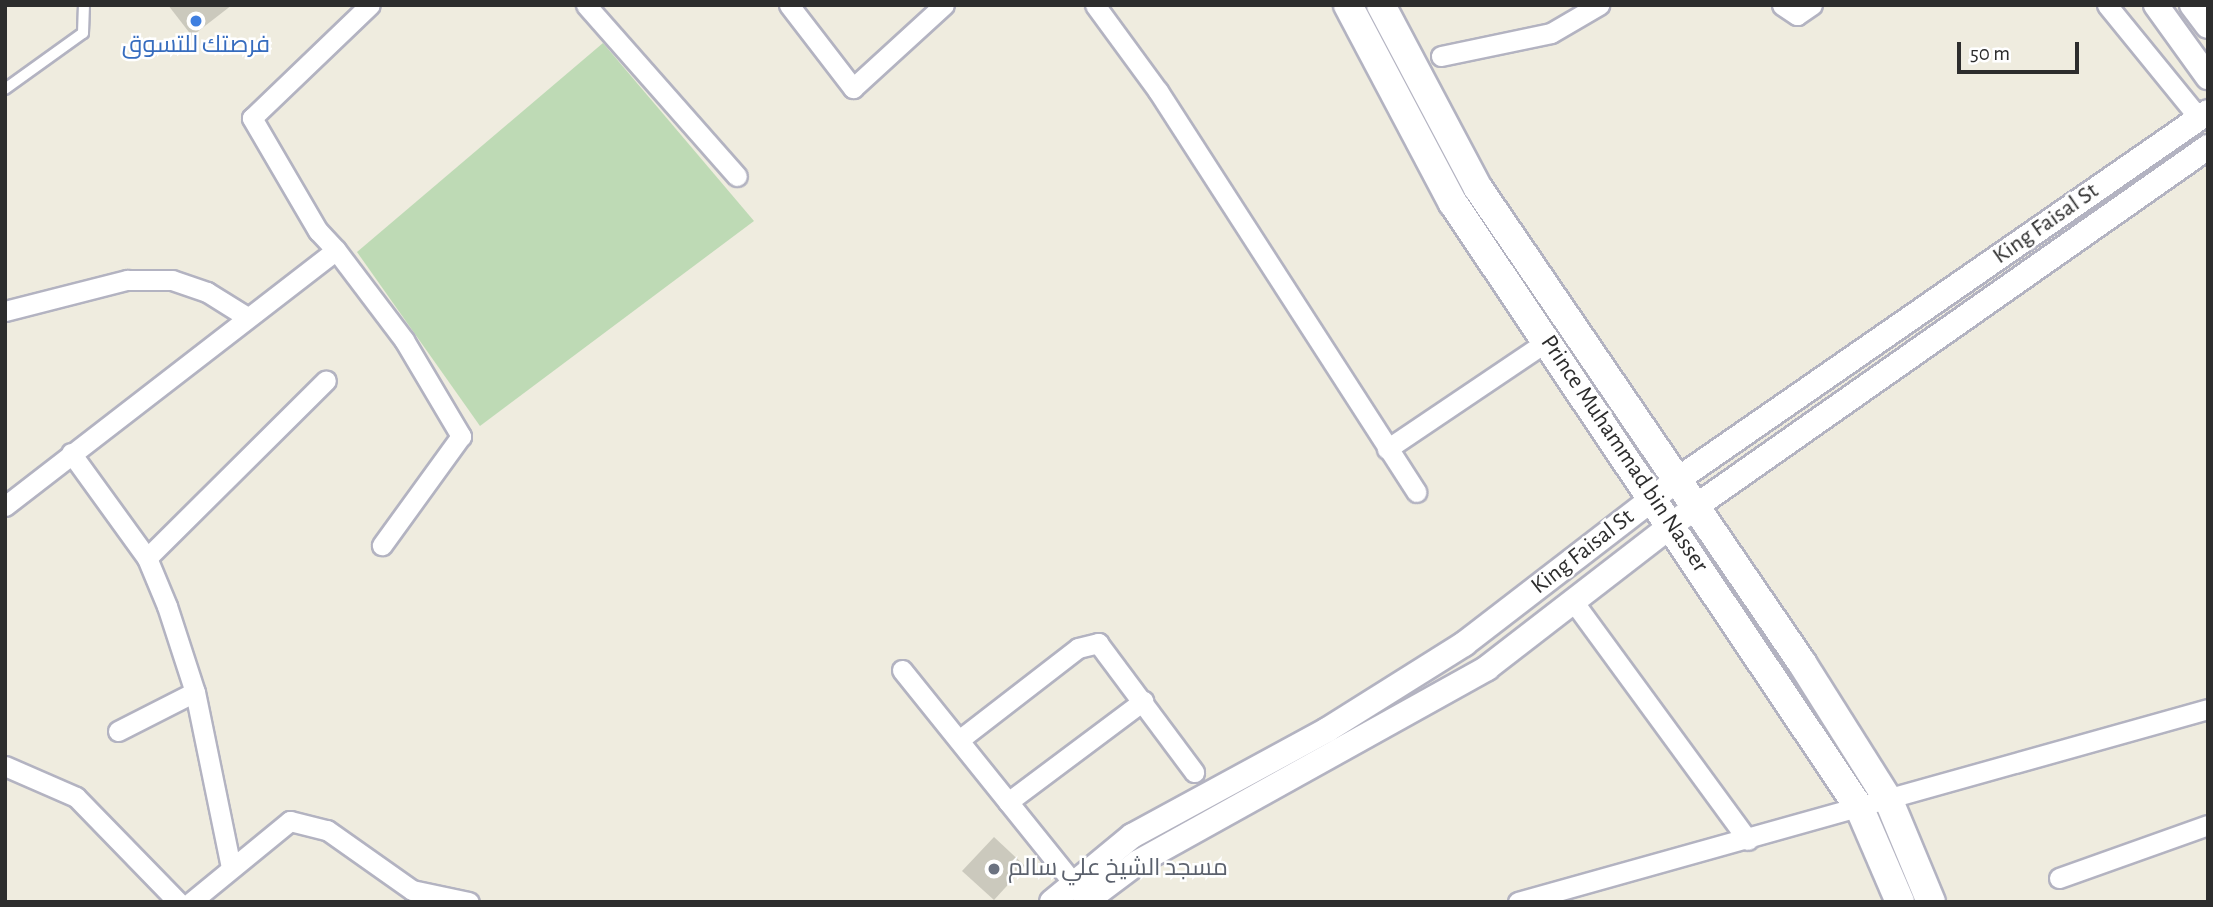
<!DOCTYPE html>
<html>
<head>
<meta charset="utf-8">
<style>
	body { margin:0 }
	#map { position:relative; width:2213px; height:907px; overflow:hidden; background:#efecdf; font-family:"Alegreya Sans",Cairo,sans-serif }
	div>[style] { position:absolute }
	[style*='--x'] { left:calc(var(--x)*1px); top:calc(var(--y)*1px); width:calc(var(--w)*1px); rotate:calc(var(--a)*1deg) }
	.cemetery>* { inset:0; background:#bedab5 }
	.building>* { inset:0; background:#cbc9bd }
	.roads { filter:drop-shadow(2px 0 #b3b3c1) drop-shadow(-2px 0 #b3b3c1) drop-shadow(0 2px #b3b3c1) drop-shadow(0 -2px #b3b3c1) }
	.service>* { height:10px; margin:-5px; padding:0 5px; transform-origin:5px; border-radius:5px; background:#fff }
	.minor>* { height:19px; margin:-9.5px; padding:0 9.5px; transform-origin:9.5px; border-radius:9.5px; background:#fff }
	.tertiary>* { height:24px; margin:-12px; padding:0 12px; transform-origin:12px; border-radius:12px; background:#fff }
	.secondary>* { height:28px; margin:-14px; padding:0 14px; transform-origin:14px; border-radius:14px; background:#fff }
	.dots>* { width:19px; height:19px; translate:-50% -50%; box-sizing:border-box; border:4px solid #fff; border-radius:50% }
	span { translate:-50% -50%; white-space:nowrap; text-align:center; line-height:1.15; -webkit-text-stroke:5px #fff; paint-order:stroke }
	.shop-label { font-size:24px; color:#366cbe }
	.street-label { font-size:24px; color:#2d2d2d }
	.worship-label { font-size:24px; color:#5b616d }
	.left { translate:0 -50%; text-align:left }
	.frame { position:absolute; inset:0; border:7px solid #2d2d2d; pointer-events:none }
	.scale { position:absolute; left:1957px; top:42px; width:122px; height:32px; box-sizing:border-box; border:4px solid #2d2d2d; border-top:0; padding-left:9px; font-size:21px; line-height:24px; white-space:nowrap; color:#2d2d2d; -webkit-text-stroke:5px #fff; paint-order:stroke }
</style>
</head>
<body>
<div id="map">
	<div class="cemetery">
		<div style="clip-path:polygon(603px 43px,754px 221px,480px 426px,357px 252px)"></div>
	</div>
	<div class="building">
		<div style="clip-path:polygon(168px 5px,232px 5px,192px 36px)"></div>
		<div style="clip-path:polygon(994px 837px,1025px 866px,994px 900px,962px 871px)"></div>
	</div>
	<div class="roads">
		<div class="service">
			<div style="--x:5;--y:89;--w:96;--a:-35.7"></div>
			<div style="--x:83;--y:33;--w:28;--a:-88"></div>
		</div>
		<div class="minor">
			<div style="--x:586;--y:5;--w:228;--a:48.6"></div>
			<div style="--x:789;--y:5;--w:105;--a:52.4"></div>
			<div style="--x:853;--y:88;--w:123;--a:-42.4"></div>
			<div style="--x:1095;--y:5;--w:107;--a:53.8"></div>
			<div style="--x:1158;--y:91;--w:477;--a:57.2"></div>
			<div style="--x:1782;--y:5;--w:18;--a:34"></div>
			<div style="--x:1797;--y:15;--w:18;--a:-34"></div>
			<div style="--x:2107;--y:5;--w:146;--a:50.8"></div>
			<div style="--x:1441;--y:56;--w:112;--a:-11.8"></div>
			<div style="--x:1551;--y:33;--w:56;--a:-30.3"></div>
			<div style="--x:336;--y:250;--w:113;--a:52.9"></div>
			<div style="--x:404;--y:340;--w:112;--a:59.3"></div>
			<div style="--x:461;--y:436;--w:135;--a:125.9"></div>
			<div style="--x:5;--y:311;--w:126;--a:-14.3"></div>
			<div style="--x:127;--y:280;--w:45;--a:0"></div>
			<div style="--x:172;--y:280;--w:37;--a:19"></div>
			<div style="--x:207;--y:292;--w:47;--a:32"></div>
			<div style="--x:1387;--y:449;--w:193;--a:-34"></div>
			<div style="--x:71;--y:453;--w:130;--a:54.1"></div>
			<div style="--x:147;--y:558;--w:52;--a:67.4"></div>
			<div style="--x:167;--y:606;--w:90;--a:72"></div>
			<div style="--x:195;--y:692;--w:179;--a:78.4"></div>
			<div style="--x:5;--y:506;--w:418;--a:-37.7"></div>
			<div style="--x:336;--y:250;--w:26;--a:-133"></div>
			<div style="--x:318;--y:231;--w:131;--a:-120.3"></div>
			<div style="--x:252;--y:118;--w:163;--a:-43.8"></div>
			<div style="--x:147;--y:558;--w:252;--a:-44.8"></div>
			<div style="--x:1573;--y:601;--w:296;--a:53.8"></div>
			<div style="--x:902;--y:670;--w:273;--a:51.2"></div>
			<div style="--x:118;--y:731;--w:86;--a:-26.9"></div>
			<div style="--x:959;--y:740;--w:150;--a:-37.7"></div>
			<div style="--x:1078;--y:648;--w:21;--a:-14"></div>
			<div style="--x:1098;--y:643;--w:161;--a:53.3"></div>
			<div style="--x:5;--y:766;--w:77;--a:23.6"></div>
			<div style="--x:76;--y:797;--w:146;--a:45.8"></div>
			<div style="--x:1008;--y:802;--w:169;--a:-36.8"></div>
			<div style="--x:2059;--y:878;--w:158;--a:-19.6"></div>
			<div style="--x:191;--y:902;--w:128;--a:-39.3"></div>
			<div style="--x:290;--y:821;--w:38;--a:14"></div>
			<div style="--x:327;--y:830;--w:104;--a:35.2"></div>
			<div style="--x:412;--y:890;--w:58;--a:11.9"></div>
			<div style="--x:1518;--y:902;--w:716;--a:-15.63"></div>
		</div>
		<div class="tertiary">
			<div style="--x:2156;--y:5;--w:89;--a:54.2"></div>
			<div style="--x:2192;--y:5;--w:26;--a:53"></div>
			<div style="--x:1052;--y:902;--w:104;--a:-39.5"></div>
			<div style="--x:1132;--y:836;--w:222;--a:-28.5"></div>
			<div style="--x:1327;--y:730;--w:162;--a:-32.1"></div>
			<div style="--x:1464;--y:644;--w:269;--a:-37.6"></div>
			<div style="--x:1677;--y:480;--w:646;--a:-34.72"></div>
			<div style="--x:1085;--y:902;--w:65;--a:-36.9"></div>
			<div style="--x:1137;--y:863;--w:401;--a:-29.1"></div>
			<div style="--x:1487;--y:668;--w:263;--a:-37.7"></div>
			<div style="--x:1695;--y:507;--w:627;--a:-35.06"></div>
		</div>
		<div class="secondary">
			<div style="--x:1348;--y:5;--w:224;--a:62.1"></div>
			<div style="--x:1453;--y:203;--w:730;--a:56.11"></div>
			<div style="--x:1860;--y:809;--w:101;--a:66.7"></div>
			<div style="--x:1381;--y:5;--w:207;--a:62.1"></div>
			<div style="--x:1478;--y:188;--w:575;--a:55.7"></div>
			<div style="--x:1802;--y:663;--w:163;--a:57.8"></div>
			<div style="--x:1889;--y:801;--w:109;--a:67.4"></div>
		</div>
	</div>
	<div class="dots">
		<div style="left:196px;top:21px;background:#3f7fe0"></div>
		<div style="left:994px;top:869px;background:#6b7280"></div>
	</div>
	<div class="shop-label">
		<span style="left:196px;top:46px">فرصتك للتسوق</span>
	</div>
	<div class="street-label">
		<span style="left:2046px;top:224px;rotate:-35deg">King Faisal St</span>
		<span style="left:1624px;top:454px;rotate:56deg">Prince Muhammad bin Nasser</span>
		<span style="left:1583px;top:552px;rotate:-38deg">King Faisal St</span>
	</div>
	<div class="worship-label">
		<span class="left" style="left:1008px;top:869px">مسجد الشيخ علي سالم</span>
	</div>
	<div class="frame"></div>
	<div class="scale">50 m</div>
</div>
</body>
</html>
